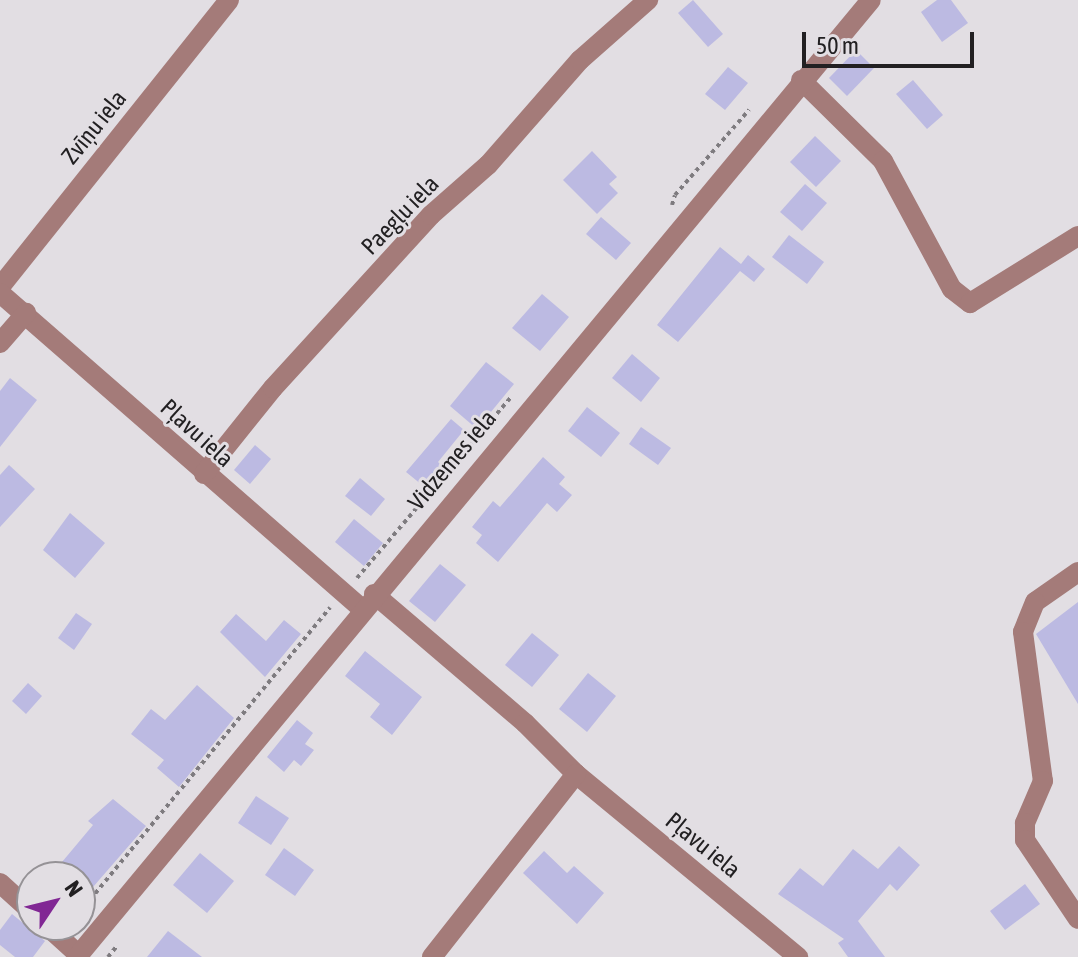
<!DOCTYPE html>
<html>
<head>
<meta charset="utf-8">
<style>
	body { margin:0 }
	#map { position:relative; width:1078px; height:957px; overflow:hidden; background:#e2dee3; font-family:"Asap Condensed",sans-serif }
	div>[style] { position:absolute }
	[style*='--x'] { left:calc(var(--x)*1px); top:calc(var(--y)*1px); width:calc(var(--w)*1px); rotate:calc(var(--a)*1deg) }
	.building>* { inset:0; background:#bcbae2 }
	.path>* { height:4px; margin-top:-2px; transform-origin:0; background:repeating-linear-gradient(90deg,#7e7b7f 0 4px,transparent 0 8px) }
	.minor>* { height:20px; margin:-10px; padding:0 10px; transform-origin:10px; border-radius:10px; background:#a47b79 }
	span { translate:-50% -50%; white-space:nowrap; text-align:center; line-height:1.15; -webkit-text-stroke:6px #e2dee3; paint-order:stroke }
	.street-label { font-size:24px; color:#222022 }
	.north { position:absolute; left:16px; top:861px; width:80px; height:80px; box-sizing:border-box; background:#e2dee3; border:2px solid #959296; border-radius:50%; rotate:55deg; font-size:22px; font-weight:700; line-height:32px; text-align:center; color:#222022 }
	.north::after { content:''; display:block; margin:auto; width:28px; height:36px; background:#812794; clip-path:polygon(50% 0,100% 100%,50% 72%,0 100%) }
	.scale { position:absolute; left:802px; top:32px; width:172px; height:36px; box-sizing:border-box; border:4px solid #222022; border-top:0; padding-left:10px; font-size:24px; line-height:28px; white-space:nowrap; color:#222022; -webkit-text-stroke:6px #e2dee3; paint-order:stroke }
</style>
</head>
<body>
<div id="map">
	<div class="building">
		<div style="clip-path:polygon(693px 0,723px 34px,708px 47px,678px 13px)"></div>
		<div style="clip-path:polygon(937px 0,951px 0,968px 23px,942px 42px,921px 12px)"></div>
		<div style="clip-path:polygon(856px 50px,874px 68px,847px 96px,829px 78px)"></div>
		<div style="clip-path:polygon(728px 67px,748px 83px,725px 110px,705px 94px)"></div>
		<div style="clip-path:polygon(913px 80px,943px 115px,927px 129px,896px 94px)"></div>
		<div style="clip-path:polygon(815px 136px,841px 161px,816px 187px,790px 162px)"></div>
		<div style="clip-path:polygon(592px 151px,617px 177px,609px 184px,618px 193px,597px 214px,563px 180px)"></div>
		<div style="clip-path:polygon(805px 184px,827px 203px,802px 231px,780px 212px)"></div>
		<div style="clip-path:polygon(601px 217px,631px 243px,616px 260px,586px 234px)"></div>
		<div style="clip-path:polygon(789px 235px,824px 262px,807px 284px,772px 257px)"></div>
		<div style="clip-path:polygon(720px 247px,741px 264px,748px 255px,765px 269px,754px 282px,740px 271px,678px 342px,657px 325px)"></div>
		<div style="clip-path:polygon(542px 294px,569px 317px,540px 351px,512px 328px)"></div>
		<div style="clip-path:polygon(632px 354px,660px 378px,641px 402px,612px 378px)"></div>
		<div style="clip-path:polygon(486px 362px,514px 384px,477px 429px,450px 406px)"></div>
		<div style="clip-path:polygon(10px 378px,37px 400px,0 447px,0 391px)"></div>
		<div style="clip-path:polygon(587px 407px,620px 433px,601px 457px,568px 431px)"></div>
		<div style="clip-path:polygon(451px 419px,464px 430px,438px 462px,444px 468px,427px 489px,406px 472px)"></div>
		<div style="clip-path:polygon(641px 427px,671px 448px,658px 465px,629px 444px)"></div>
		<div style="clip-path:polygon(255px 445px,271px 459px,250px 484px,234px 470px)"></div>
		<div style="clip-path:polygon(543px 457px,565px 477px,559px 484px,572px 495px,557px 512px,547px 503px,498px 562px,476px 543px,482px 535px,472px 527px,493px 501px,500px 507px)"></div>
		<div style="clip-path:polygon(9px 465px,35px 489px,0 527px,0 475px)"></div>
		<div style="clip-path:polygon(360px 478px,385px 499px,371px 516px,345px 496px)"></div>
		<div style="clip-path:polygon(70px 513px,105px 543px,75px 578px,43px 550px)"></div>
		<div style="clip-path:polygon(354px 519px,383px 543px,364px 566px,335px 542px)"></div>
		<div style="clip-path:polygon(440px 564px,466px 585px,435px 622px,409px 601px)"></div>
		<div style="clip-path:polygon(1078px 602px,1078px 704px,1036px 634px)"></div>
		<div style="clip-path:polygon(76px 613px,92px 624px,74px 650px,58px 638px)"></div>
		<div style="clip-path:polygon(236px 614px,266px 641px,284px 620px,301px 634px,265px 677px,220px 632px)"></div>
		<div style="clip-path:polygon(532px 633px,559px 655px,532px 687px,505px 665px)"></div>
		<div style="clip-path:polygon(365px 651px,422px 697px,392px 735px,370px 717px,380px 704px,345px 676px)"></div>
		<div style="clip-path:polygon(588px 673px,616px 696px,587px 732px,559px 709px)"></div>
		<div style="clip-path:polygon(28px 683px,42px 696px,26px 714px,12px 701px)"></div>
		<div style="clip-path:polygon(197px 685px,234px 718px,179px 787px,157px 768px,164px 760px,131px 734px,151px 709px,165px 720px)"></div>
		<div style="clip-path:polygon(297px 720px,313px 733px,305px 744px,314px 750px,301px 766px,294px 760px,284px 772px,267px 757px)"></div>
		<div style="clip-path:polygon(256px 796px,289px 818px,271px 845px,238px 823px)"></div>
		<div style="clip-path:polygon(113px 799px,146px 826px,80px 902px,80px 877px,68px 877px,57px 868px,93px 825px,88px 821px)"></div>
		<div style="clip-path:polygon(899px 846px,920px 865px,897px 891px,890px 884px,858px 921px,885px 957px,848px 957px,838px 943px,844px 939px,778px 894px,800px 868px,823px 886px,853px 849px,878px 869px)"></div>
		<div style="clip-path:polygon(284px 848px,314px 870px,295px 896px,265px 875px)"></div>
		<div style="clip-path:polygon(544px 851px,567px 873px,574px 866px,604px 893px,577px 924px,523px 873px)"></div>
		<div style="clip-path:polygon(200px 853px,234px 881px,207px 913px,173px 885px)"></div>
		<div style="clip-path:polygon(1025px 884px,1040px 904px,1005px 930px,990px 911px)"></div>
		<div style="clip-path:polygon(12px 914px,45px 941px,33px 957px,15px 957px,0 945px,0 930px)"></div>
		<div style="clip-path:polygon(168px 931px,202px 957px,147px 957px)"></div>
	</div>
	<div class="path">
		<div style="--x:672;--y:205;--w:10;--a:-73"></div>
		<div style="--x:675;--y:195;--w:113;--a:-49"></div>
		<div style="--x:357;--y:578;--w:239;--a:-49.6"></div>
		<div style="--x:80;--y:912;--w:394;--a:-50.6"></div>
		<div style="--x:108;--y:957;--w:14;--a:-51"></div>
	</div>
	<div class="minor">
		<div style="--x:801;--y:80;--w:115;--a:44.6"></div>
		<div style="--x:883;--y:161;--w:145;--a:61.7"></div>
		<div style="--x:952;--y:289;--w:23;--a:38"></div>
		<div style="--x:970;--y:303;--w:127;--a:-31.8"></div>
		<div style="--x:0;--y:287;--w:367;--a:-51.4"></div>
		<div style="--x:0;--y:293;--w:481;--a:41.1"></div>
		<div style="--x:0;--y:343;--w:40;--a:-49"></div>
		<div style="--x:204;--y:474;--w:110;--a:-51.3"></div>
		<div style="--x:273;--y:388;--w:234;--a:-47.6"></div>
		<div style="--x:431;--y:215;--w:76;--a:-41.3"></div>
		<div style="--x:488;--y:165;--w:140;--a:-48.8"></div>
		<div style="--x:580;--y:60;--w:91;--a:-41.4"></div>
		<div style="--x:1078;--y:572;--w:52;--a:145.1"></div>
		<div style="--x:1035;--y:602;--w:32;--a:112"></div>
		<div style="--x:1023;--y:632;--w:150;--a:82.4"></div>
		<div style="--x:1043;--y:781;--w:46;--a:113.2"></div>
		<div style="--x:1025;--y:823;--w:17;--a:90"></div>
		<div style="--x:1025;--y:840;--w:95;--a:56.1"></div>
		<div style="--x:374;--y:594;--w:199;--a:40.5"></div>
		<div style="--x:525;--y:723;--w:72;--a:45"></div>
		<div style="--x:576;--y:774;--w:288;--a:39.5"></div>
		<div style="--x:0;--y:883;--w:43;--a:42.2"></div>
		<div style="--x:46;--y:925;--w:45;--a:42.3"></div>
		<div style="--x:77;--y:957;--w:1243;--a:-50.32"></div>
		<div style="--x:432;--y:957;--w:233;--a:-51.8"></div>
	</div>
	<div class="street-label">
		<span style="left:94px;top:127px;rotate:-51deg">Zvīņu iela</span>
		<span style="left:400px;top:215px;rotate:-46deg">Paegļu iela</span>
		<span style="left:197px;top:433px;rotate:42deg">Pļavu iela</span>
		<span style="left:452px;top:460px;rotate:-50deg">Vidzemes iela</span>
		<span style="left:703px;top:845px;rotate:39deg">Pļavu iela</span>
	</div>
	<div class="north">N</div>
	<div class="scale">50 m</div>
</div>
</body>
</html>
